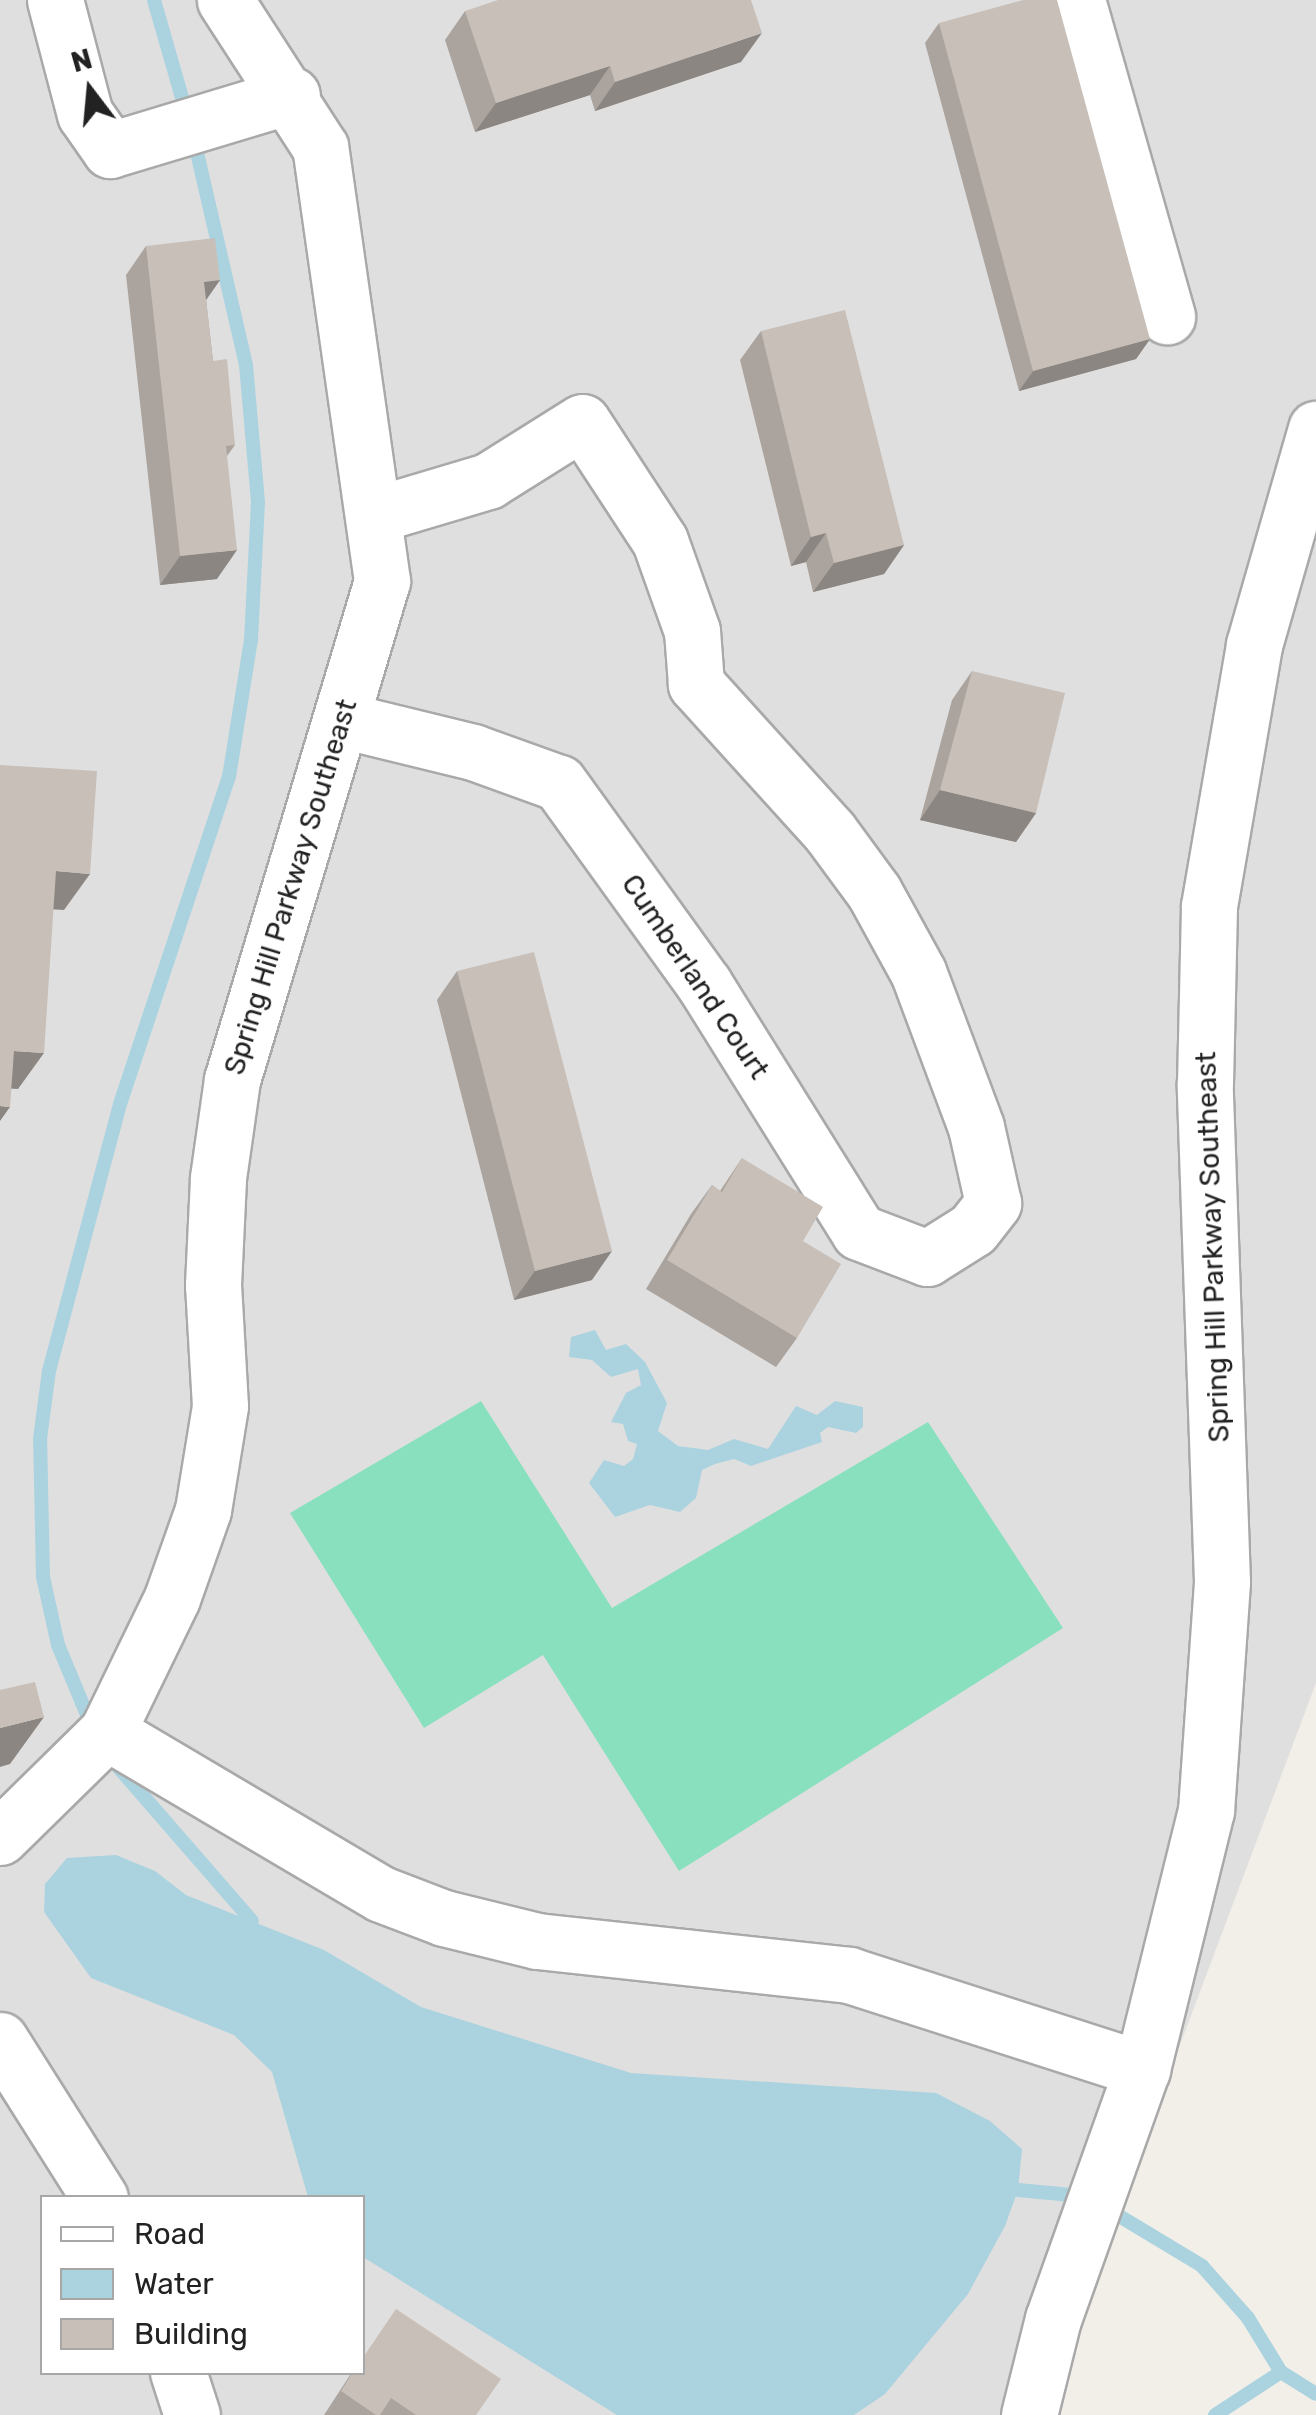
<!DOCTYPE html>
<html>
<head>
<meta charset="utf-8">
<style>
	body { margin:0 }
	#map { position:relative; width:1316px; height:2415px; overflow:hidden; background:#f2efe9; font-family:Rubik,sans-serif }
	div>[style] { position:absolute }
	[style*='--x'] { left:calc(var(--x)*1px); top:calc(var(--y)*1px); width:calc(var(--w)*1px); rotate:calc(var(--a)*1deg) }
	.residential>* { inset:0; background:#e0dfdf }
	.pitch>* { inset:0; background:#88e0be }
	.water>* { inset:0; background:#aad3df }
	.stream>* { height:14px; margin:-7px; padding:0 7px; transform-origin:7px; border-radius:7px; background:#aad3df }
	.roads { filter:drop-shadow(2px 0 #a9a9a9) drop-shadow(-2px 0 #a9a9a9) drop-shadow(0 2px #a9a9a9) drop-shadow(0 -2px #a9a9a9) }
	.minor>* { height:55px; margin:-27.5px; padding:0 27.5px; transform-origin:27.5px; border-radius:27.5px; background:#fff }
	.wall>* { inset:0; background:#aba49e }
	.shaded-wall>* { inset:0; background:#8b8681 }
	.building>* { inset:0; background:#c7bfb8 }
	span { translate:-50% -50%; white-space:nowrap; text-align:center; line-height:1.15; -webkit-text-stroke:8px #fff; paint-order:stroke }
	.street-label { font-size:28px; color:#222 }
	.legend { position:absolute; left:40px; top:2195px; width:325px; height:180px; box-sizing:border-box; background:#fff; border:2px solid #a7a7a7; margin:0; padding:12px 18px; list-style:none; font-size:30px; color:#222 }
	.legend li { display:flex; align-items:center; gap:20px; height:50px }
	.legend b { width:50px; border:2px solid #a7a7a7 }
	.north { position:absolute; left:40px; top:40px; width:100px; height:100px; -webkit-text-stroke:8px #fff; paint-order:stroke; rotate:344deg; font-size:28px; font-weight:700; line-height:40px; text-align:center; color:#222 }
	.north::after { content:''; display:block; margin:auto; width:35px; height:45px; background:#222; clip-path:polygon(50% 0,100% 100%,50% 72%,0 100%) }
</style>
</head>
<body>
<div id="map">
	<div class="residential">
		<div style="clip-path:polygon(evenodd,0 0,1316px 0,1316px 1683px,1041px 2415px,0 2415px,0 0,42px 2198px,362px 2198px,362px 2372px,42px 2372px,42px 2198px)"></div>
	</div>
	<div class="pitch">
		<div style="clip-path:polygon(481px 1401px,612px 1608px,928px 1422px,1063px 1628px,679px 1871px,543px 1655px,424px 1728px,290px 1513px)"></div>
	</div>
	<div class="water">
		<div style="clip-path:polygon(595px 1330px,606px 1350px,626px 1344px,645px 1362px,667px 1403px,658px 1431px,678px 1446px,708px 1450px,734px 1439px,768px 1449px,796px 1406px,817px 1415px,835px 1401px,863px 1407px,863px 1427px,856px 1433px,828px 1427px,820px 1433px,822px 1442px,751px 1466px,734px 1459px,715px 1464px,702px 1470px,696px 1498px,680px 1512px,650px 1505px,615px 1517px,589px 1483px,604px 1460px,624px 1466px,633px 1459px,637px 1444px,628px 1441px,623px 1424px,611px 1422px,626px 1393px,641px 1385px,638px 1369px,611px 1377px,592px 1360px,569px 1357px,571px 1337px)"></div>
		<div style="clip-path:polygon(116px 1855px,155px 1871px,186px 1895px,324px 1950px,421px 2007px,631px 2073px,936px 2093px,990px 2121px,1022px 2149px,1018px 2190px,1005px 2226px,968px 2294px,885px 2394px,854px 2415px,617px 2415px,363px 2257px,362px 2198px,308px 2197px,272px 2072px,234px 2035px,91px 1978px,44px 1912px,45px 1884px,67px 1858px)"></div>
	</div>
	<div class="stream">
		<div style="--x:154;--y:0;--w:120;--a:74"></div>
		<div style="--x:93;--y:1729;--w:91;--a:-112.6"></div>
		<div style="--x:58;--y:1645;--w:70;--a:-102.4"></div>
		<div style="--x:43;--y:1577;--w:138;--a:-91.2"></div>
		<div style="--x:40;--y:1439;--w:69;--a:-82.5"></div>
		<div style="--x:49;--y:1371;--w:276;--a:-75.1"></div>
		<div style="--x:120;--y:1104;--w:345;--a:-71.6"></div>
		<div style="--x:229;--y:777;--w:139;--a:-80.9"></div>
		<div style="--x:251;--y:640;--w:138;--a:-87.1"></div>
		<div style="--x:258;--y:502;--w:138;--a:-95"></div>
		<div style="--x:246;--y:365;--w:236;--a:-103"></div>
		<div style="--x:112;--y:1760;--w:213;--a:49"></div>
		<div style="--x:1018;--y:2190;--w:64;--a:5.4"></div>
		<div style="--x:1106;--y:2208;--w:112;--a:31.1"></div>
		<div style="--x:1202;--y:2266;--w:69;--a:48.5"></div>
		<div style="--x:1248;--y:2318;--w:63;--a:58.6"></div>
		<div style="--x:1281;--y:2372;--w:41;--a:32.2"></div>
		<div style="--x:1215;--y:2415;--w:79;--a:-33.1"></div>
	</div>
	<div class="roads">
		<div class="minor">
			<div style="--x:55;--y:0;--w:118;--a:75.3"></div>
			<div style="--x:85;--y:114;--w:44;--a:55.2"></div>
			<div style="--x:110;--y:150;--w:190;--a:-16.8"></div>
			<div style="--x:1077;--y:0;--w:329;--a:74.1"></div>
			<div style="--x:342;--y:720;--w:135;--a:13.7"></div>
			<div style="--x:473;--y:752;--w:91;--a:19.8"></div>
			<div style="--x:559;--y:783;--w:248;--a:54.2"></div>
			<div style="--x:704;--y:984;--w:292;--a:58"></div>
			<div style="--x:859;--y:1232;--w:73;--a:20.9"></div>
			<div style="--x:927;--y:1258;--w:54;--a:-32.2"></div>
			<div style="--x:973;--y:1229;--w:33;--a:-52"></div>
			<div style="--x:993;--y:1203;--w:78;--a:-102.6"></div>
			<div style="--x:976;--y:1127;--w:165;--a:-110.5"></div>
			<div style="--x:918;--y:972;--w:91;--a:-118.8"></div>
			<div style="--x:874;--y:892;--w:74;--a:-126.3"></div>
			<div style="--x:830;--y:832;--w:200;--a:-132.2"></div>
			<div style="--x:696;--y:684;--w:53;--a:-94.3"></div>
			<div style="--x:692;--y:631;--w:96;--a:-109.6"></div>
			<div style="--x:660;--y:541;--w:142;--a:-123.2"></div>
			<div style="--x:582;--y:422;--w:111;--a:147.9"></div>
			<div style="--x:488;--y:481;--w:119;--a:163.4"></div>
			<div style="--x:107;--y:1732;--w:149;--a:-64.1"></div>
			<div style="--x:172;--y:1598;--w:93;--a:-70.6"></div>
			<div style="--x:203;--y:1510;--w:105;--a:-80.7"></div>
			<div style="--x:220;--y:1406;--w:121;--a:-93.3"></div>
			<div style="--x:213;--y:1285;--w:107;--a:-87.3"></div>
			<div style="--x:218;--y:1178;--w:99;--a:-81.9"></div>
			<div style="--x:232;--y:1080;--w:521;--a:-73.27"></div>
			<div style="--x:382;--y:581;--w:438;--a:-98.1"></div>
			<div style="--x:320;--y:147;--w:175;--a:-122.9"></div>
			<div style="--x:0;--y:1837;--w:150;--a:-44.5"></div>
			<div style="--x:107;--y:1732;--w:318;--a:30.6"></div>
			<div style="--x:381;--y:1894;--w:67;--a:20.9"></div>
			<div style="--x:444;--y:1918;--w:96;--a:13.9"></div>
			<div style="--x:537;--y:1941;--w:314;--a:6.2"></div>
			<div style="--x:849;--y:1975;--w:308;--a:17.8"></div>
			<div style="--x:0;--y:2040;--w:187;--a:57.7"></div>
			<div style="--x:178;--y:2372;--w:45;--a:72"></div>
			<div style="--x:1029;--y:2415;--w:99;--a:-76"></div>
			<div style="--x:1053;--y:2319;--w:265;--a:-70.4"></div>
			<div style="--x:1142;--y:2069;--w:266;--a:-76.1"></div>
			<div style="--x:1206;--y:1811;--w:230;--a:-86"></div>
			<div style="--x:1222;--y:1582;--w:499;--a:-92"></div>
			<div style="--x:1205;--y:1083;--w:177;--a:-88.7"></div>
			<div style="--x:1209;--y:906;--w:265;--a:-80.2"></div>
			<div style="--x:1254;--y:645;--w:225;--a:-74"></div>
		</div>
	</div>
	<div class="wall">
		<div style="clip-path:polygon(465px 11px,741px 62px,595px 111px,590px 95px,475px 132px,445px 40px)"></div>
		<div style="clip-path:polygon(939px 23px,1150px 339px,1136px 359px,1019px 391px,925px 43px)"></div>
		<div style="clip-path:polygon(146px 246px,220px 280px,206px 299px,213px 361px,235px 445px,227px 456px,217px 579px,160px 585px,126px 275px)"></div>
		<div style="clip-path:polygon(761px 331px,904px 545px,884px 574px,813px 592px,806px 562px,791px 566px,740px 360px)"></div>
		<div style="clip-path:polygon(972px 671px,1036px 813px,1016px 842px,920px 820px,952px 700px)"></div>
		<div style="clip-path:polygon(457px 971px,592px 1280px,514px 1300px,437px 1000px)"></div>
		<div style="clip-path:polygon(742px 1158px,803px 1241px,797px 1338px,776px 1367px,646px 1289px,691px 1214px,712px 1185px,720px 1191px)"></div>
		<div style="clip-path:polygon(352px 2372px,476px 2415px,324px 2415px)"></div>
	</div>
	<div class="shaded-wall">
		<div style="clip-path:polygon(762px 33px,741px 62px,595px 111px,615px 82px)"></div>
		<div style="clip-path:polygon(610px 66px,590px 95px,475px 132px,496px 103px)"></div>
		<div style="clip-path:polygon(220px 280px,200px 309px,204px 282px)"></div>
		<div style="clip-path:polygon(1150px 339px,1136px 359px,1019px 391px,1033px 371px)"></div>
		<div style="clip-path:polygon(826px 533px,806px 562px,791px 566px,811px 537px)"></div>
		<div style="clip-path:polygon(904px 545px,884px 574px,813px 592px,834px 563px)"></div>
		<div style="clip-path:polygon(237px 550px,217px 579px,160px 585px,180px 556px)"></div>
		<div style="clip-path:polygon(940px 790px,1036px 813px,1016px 842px,920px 820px)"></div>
		<div style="clip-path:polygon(56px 871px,90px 874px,64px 910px,31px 908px)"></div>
		<div style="clip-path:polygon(14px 1051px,44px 1053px,18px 1089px,0 1088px)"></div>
		<div style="clip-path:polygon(0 1106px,10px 1107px,0 1121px)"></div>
		<div style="clip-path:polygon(612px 1251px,592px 1280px,514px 1300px,535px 1271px)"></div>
		<div style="clip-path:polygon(44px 1717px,10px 1764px,0 1767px,0 1728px)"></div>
	</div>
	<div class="building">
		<div style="clip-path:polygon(498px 0,751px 0,762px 33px,615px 82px,610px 66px,496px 103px,465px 11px)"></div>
		<div style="clip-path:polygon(1023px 0,1057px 0,1150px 339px,1033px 371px,939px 23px)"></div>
		<div style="clip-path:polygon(215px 238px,220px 280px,204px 282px,213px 361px,227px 359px,235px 445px,226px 446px,237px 550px,180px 556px,146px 246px)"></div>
		<div style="clip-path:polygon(845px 310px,904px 545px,834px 563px,826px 533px,811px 537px,761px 331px)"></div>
		<div style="clip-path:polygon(972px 671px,1065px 693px,1036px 813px,940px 790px)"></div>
		<div style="clip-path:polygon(0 765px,97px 771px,90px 874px,56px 871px,44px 1053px,14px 1051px,10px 1107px,0 1106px)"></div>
		<div style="clip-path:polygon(534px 952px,612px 1251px,535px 1271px,457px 971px)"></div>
		<div style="clip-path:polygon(742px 1158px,823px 1207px,803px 1241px,841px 1264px,797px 1338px,667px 1260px,712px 1185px,722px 1192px)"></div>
		<div style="clip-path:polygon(35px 1682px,44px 1717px,0 1728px,0 1690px)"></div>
		<div style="clip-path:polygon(396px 2309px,501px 2379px,476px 2415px,416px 2415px,391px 2398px,380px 2415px,376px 2415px,341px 2391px,353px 2372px,362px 2372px,362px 2359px)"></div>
	</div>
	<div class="street-label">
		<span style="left:291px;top:887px;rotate:-73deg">Spring Hill Parkway Southeast</span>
		<span style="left:695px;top:977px;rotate:56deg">Cumberland Court</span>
		<span style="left:1213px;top:1247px;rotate:-92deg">Spring Hill Parkway Southeast</span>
	</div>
	<ul class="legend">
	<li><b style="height:12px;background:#fff"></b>Road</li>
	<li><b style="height:28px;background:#aad3df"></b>Water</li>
	<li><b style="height:28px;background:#c7bfb8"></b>Building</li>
	</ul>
	<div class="north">N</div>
</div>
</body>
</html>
